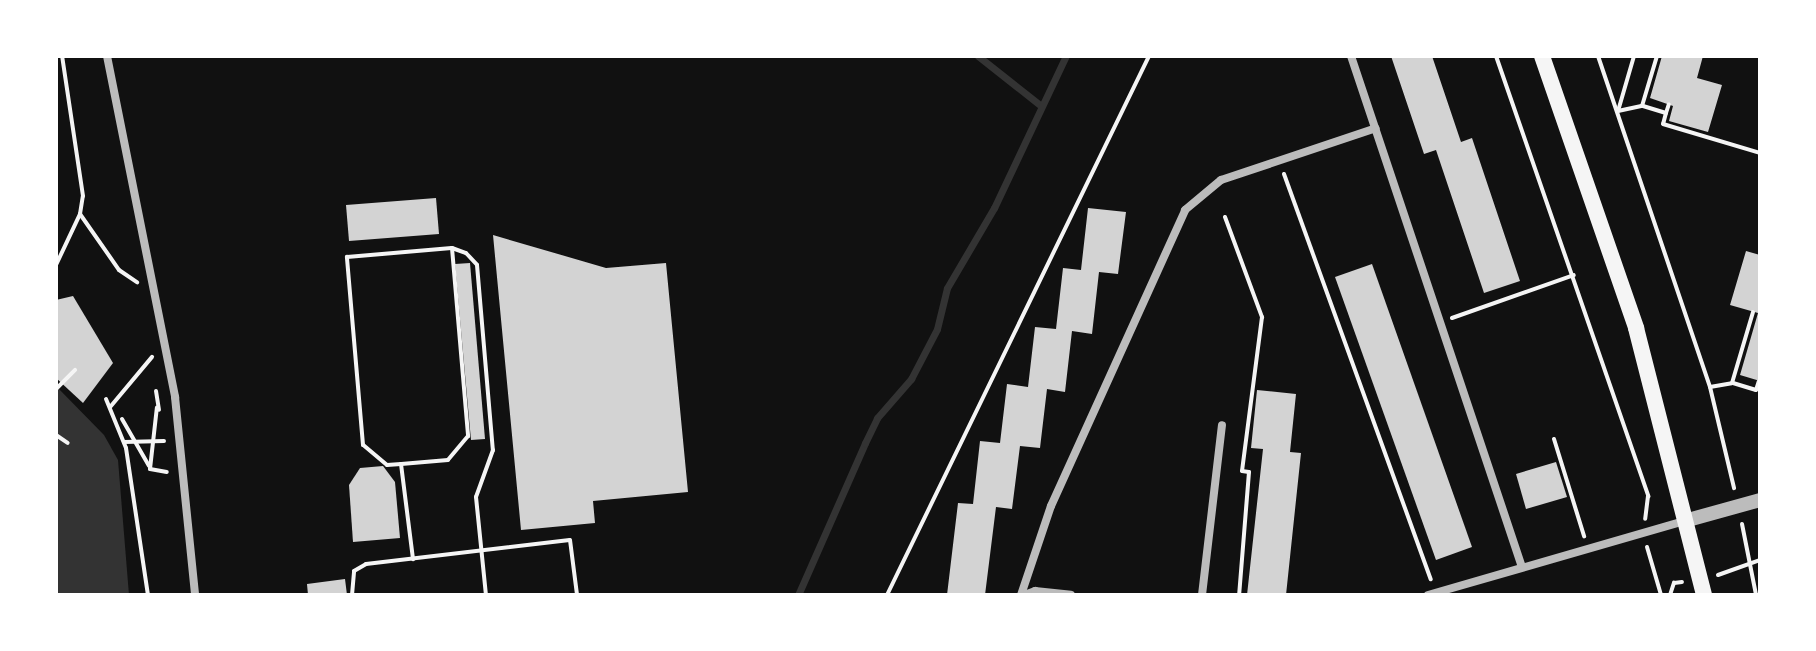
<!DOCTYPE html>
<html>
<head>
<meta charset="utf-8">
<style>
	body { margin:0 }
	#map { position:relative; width:1816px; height:651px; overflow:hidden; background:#111; font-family:Mulish,sans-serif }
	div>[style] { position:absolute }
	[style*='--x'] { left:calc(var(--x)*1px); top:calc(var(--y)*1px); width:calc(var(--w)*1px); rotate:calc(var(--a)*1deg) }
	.water>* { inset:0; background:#333 }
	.stream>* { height:7px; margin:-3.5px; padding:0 3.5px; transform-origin:3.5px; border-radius:3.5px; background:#333 }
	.building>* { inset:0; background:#d3d3d3 }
	.path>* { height:4px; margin:-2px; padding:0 2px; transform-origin:2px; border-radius:2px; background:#f5f5f5 }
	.minor>* { height:8px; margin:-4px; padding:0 4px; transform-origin:4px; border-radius:4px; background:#bcbcbc }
	.tertiary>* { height:14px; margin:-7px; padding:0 7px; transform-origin:7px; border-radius:7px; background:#bcbcbc }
	.secondary>* { height:16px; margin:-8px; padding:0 8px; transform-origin:8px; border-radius:8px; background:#f5f5f5 }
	span { translate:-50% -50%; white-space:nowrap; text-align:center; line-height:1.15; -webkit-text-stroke:8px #fff; paint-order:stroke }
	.frame { position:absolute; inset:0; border:58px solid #fff; pointer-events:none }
</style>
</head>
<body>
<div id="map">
	<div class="water">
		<div style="clip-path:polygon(56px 386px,104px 435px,118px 460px,129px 595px,56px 595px)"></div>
	</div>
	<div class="stream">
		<div style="--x:978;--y:56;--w:79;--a:38.3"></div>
		<div style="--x:798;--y:595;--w:166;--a:-66.2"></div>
		<div style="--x:865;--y:443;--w:28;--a:-64"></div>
		<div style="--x:877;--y:418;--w:52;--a:-48.9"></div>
		<div style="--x:911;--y:379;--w:56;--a:-62.5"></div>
		<div style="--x:937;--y:329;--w:42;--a:-76.3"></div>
		<div style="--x:947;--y:288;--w:93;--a:-59.6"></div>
		<div style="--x:994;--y:208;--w:168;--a:-64.7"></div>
	</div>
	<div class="building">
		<div style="clip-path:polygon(1391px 56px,1432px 56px,1461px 142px,1472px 138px,1520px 281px,1484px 293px,1436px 150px,1424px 154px)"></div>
		<div style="clip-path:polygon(1662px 56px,1703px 56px,1697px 78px,1722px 85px,1708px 132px,1669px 121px,1673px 106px,1650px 98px)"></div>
		<div style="clip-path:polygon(436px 198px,439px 234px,349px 241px,346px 205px)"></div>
		<div style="clip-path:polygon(1088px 208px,1126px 212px,1118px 274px,1099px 272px,1092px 334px,1072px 331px,1065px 392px,1047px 389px,1040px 448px,1020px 446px,1012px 509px,996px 507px,985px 595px,947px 595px,958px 503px,973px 504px,980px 441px,1000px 443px,1007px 384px,1028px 387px,1035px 327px,1056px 329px,1063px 268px,1081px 270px)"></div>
		<div style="clip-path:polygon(493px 235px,606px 268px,666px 263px,688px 492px,593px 501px,595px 523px,521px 530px)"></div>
		<div style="clip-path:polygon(1746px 251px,1760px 255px,1760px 381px,1740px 375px,1758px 313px,1730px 305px)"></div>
		<div style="clip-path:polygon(470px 263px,485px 439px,471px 440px,455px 264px)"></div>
		<div style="clip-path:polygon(1372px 264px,1472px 547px,1436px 560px,1335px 277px)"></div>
		<div style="clip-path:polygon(73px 296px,113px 363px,83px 403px,56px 378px,56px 300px)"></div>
		<div style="clip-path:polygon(1257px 390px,1296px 394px,1290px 452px,1301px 453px,1286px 595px,1247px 595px,1263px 449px,1251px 448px)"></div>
		<div style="clip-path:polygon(1556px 462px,1567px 497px,1526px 509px,1516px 474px)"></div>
		<div style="clip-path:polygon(383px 466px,395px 482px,400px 538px,353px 542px,349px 485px,360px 468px)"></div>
		<div style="clip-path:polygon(345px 579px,347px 595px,308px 595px,307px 584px)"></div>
	</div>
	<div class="path">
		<div style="--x:1496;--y:56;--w:466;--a:70.9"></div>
		<div style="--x:1648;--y:496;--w:23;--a:97"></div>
		<div style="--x:1598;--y:56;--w:349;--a:71.3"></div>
		<div style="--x:1710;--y:387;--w:104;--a:76.6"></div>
		<div style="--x:1634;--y:56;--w:57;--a:106.2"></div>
		<div style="--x:1618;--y:111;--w:25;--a:-12"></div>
		<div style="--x:1642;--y:106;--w:52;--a:-73.3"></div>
		<div style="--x:1643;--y:106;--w:24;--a:17"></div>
		<div style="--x:1666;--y:113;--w:9;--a:-72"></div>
		<div style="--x:1666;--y:113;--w:11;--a:105"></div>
		<div style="--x:1663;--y:124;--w:101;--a:16.6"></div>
		<div style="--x:1284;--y:174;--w:431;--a:70.1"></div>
		<div style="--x:80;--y:214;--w:68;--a:55.1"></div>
		<div style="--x:119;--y:270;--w:22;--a:34"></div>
		<div style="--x:1225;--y:217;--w:107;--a:69.7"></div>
		<div style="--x:1262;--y:317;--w:155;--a:97.4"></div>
		<div style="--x:1242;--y:471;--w:7;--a:8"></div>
		<div style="--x:1249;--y:472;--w:123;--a:94.6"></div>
		<div style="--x:452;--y:248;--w:189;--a:85.1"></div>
		<div style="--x:468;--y:436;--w:31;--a:130"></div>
		<div style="--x:448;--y:460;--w:47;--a:175.1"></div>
		<div style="--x:401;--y:464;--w:14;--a:176"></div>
		<div style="--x:387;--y:465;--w:31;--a:-140"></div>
		<div style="--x:363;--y:445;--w:189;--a:-94.9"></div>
		<div style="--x:347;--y:257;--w:105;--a:-4.9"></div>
		<div style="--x:452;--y:248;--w:15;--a:20"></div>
		<div style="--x:466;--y:253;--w:16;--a:47"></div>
		<div style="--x:477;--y:265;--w:186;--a:85.1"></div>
		<div style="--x:493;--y:450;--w:50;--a:109.9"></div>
		<div style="--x:476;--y:497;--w:99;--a:84.2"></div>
		<div style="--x:56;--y:265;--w:56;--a:-64.8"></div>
		<div style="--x:80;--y:214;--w:18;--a:-81"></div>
		<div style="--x:83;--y:196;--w:142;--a:-98.5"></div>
		<div style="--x:1452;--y:318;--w:129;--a:-19.4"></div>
		<div style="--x:1733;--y:383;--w:24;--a:17"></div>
		<div style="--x:1756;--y:390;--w:9;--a:-72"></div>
		<div style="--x:1710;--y:387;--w:22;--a:-10"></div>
		<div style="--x:1732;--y:383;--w:74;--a:-73.5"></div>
		<div style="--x:56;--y:389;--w:27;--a:-45"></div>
		<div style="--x:156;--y:391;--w:19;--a:81"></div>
		<div style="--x:106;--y:399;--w:53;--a:67.8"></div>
		<div style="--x:126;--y:448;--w:149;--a:81.5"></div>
		<div style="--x:111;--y:406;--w:64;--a:-50.1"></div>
		<div style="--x:122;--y:419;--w:54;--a:60.1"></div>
		<div style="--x:56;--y:435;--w:14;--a:34"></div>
		<div style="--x:1554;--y:439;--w:102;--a:72.8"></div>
		<div style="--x:124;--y:442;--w:40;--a:-1.4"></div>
		<div style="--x:401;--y:464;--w:96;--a:82.8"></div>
		<div style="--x:150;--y:469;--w:62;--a:-83.6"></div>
		<div style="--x:150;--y:469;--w:17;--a:10"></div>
		<div style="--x:1742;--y:524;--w:72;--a:78.8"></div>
		<div style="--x:1647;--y:547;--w:50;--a:73.7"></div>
		<div style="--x:1718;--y:575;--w:45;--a:-19.7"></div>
		<div style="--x:352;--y:595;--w:24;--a:-85"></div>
		<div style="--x:354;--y:571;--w:14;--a:-30"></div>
		<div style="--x:366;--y:564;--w:205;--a:-6.7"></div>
		<div style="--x:570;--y:540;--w:55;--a:82.7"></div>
		<div style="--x:887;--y:595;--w:599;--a:-64.08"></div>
		<div style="--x:1670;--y:595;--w:13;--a:-72"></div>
		<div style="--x:1674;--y:583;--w:8;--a:-7"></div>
	</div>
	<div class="minor">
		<div style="--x:107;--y:56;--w:348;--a:78.7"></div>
		<div style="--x:175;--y:397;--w:199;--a:84.2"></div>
		<div style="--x:1351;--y:56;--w:539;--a:71.5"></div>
		<div style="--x:1021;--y:595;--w:94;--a:-71.4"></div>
		<div style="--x:1051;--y:506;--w:325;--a:-65.6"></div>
		<div style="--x:1185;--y:210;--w:47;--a:-39.8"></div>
		<div style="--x:1221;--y:180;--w:163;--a:-18.5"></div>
		<div style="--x:1024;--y:595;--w:12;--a:-20"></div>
		<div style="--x:1035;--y:591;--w:36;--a:6"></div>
		<div style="--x:1202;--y:595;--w:171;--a:-83.3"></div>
		<div style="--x:1428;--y:595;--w:270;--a:-16.1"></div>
	</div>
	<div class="tertiary">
		<div style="--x:1688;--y:520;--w:75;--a:-15.5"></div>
	</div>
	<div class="secondary">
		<div style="--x:1542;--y:56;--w:288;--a:70.9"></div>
		<div style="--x:1636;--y:328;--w:276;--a:75.7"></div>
	</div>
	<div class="frame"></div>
</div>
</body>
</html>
